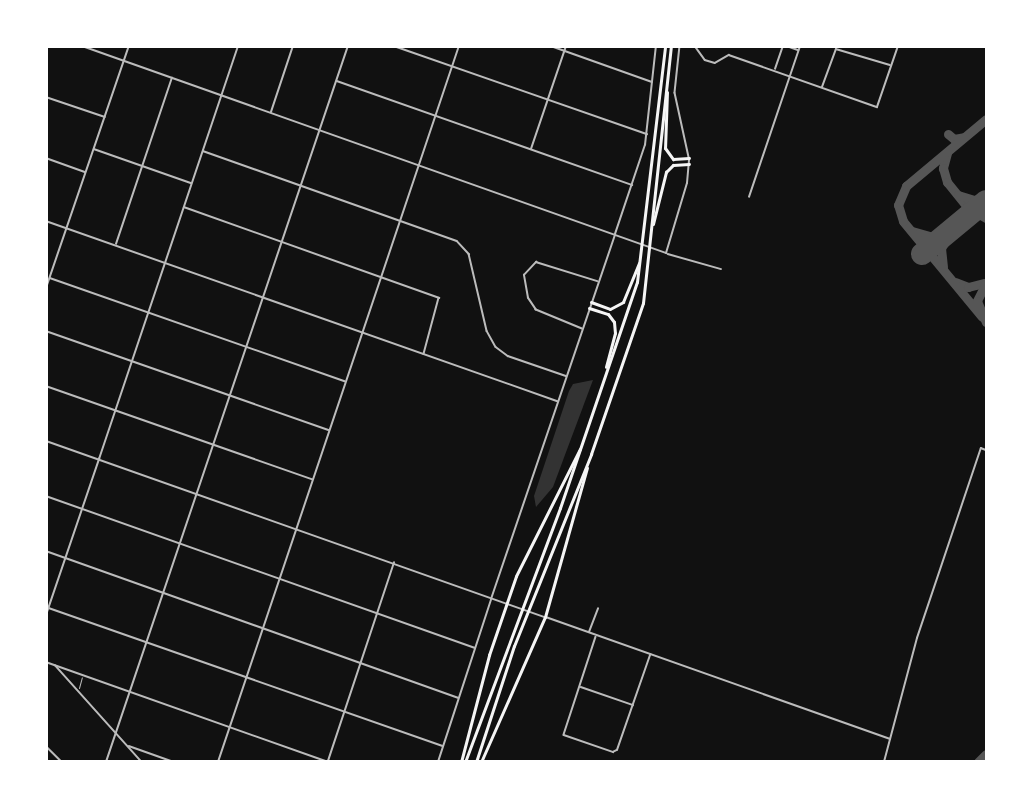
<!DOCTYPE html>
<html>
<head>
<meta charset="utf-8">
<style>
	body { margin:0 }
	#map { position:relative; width:1033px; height:808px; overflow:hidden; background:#111; font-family:"IBM Plex Serif",serif }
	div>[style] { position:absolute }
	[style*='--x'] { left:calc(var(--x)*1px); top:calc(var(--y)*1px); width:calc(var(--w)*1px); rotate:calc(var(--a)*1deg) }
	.water>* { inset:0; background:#333 }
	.taxiway>* { height:9px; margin:-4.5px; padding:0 4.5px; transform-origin:4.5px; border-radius:4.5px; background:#565656 }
	.runway>* { height:22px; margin:-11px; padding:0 11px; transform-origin:11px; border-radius:11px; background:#565656 }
	.service>* { height:1px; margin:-0.5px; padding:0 0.5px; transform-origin:0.5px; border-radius:0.5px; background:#bcbcbc }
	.minor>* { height:1.5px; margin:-0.75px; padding:0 0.75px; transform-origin:0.75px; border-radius:0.75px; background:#bcbcbc }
	.tertiary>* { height:2px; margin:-1px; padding:0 1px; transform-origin:1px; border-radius:1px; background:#bcbcbc }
	.motorway>* { height:3px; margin:-1.5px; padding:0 1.5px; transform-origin:1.5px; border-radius:1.5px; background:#f5f5f5 }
	span { translate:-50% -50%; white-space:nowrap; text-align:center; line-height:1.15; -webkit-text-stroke:6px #fff; paint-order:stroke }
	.frame { position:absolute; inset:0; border:48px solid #fff; pointer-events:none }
</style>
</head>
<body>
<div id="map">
	<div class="water">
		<div style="clip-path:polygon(593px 380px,553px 487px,536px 507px,534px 496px,569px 391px,573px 384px)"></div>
	</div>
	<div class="taxiway">
		<div style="--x:948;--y:134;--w:8;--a:40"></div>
		<div style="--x:954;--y:139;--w:10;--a:-11"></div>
		<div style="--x:947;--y:153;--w:16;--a:105"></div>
		<div style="--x:943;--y:168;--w:15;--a:74"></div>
		<div style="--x:947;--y:182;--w:32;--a:51"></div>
		<div style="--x:967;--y:207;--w:22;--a:30"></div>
		<div style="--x:958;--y:195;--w:17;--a:17"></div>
		<div style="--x:974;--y:200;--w:12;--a:-14"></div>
		<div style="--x:912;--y:231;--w:22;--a:16"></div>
		<div style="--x:933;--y:237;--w:23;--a:-23"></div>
		<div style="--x:954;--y:228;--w:24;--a:123"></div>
		<div style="--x:941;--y:248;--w:19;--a:84"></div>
		<div style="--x:955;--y:282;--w:14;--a:21"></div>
		<div style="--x:968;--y:287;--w:16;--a:-14"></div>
		<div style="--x:986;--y:283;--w:20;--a:117"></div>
		<div style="--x:977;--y:301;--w:23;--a:67"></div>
		<div style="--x:982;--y:317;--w:124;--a:-129.5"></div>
		<div style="--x:903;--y:221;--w:17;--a:-107"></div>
		<div style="--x:898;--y:205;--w:21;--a:-67"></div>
		<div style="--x:906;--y:186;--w:104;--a:-39.9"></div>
		<div style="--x:978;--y:762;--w:11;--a:-45"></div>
	</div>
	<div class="runway">
		<div style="--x:922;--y:254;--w:83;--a:-39.6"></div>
	</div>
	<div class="service">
		<div style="--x:79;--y:688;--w:11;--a:-75"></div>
	</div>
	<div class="minor">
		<div style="--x:394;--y:46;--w:268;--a:19.2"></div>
		<div style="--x:551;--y:46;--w:107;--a:19.6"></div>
		<div style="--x:680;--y:46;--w:47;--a:96.1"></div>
		<div style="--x:675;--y:93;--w:66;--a:77.7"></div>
		<div style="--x:695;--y:46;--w:17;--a:54"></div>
		<div style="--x:705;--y:60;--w:10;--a:17"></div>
		<div style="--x:715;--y:63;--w:16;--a:-30"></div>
		<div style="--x:729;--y:55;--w:157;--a:19.4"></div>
		<div style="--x:877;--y:107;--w:65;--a:-71"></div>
		<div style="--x:787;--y:46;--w:12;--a:20"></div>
		<div style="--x:775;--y:69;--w:24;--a:-71"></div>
		<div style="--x:337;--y:81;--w:313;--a:19.4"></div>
		<div style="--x:822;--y:87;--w:40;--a:-69.8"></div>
		<div style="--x:836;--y:49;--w:56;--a:16.5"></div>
		<div style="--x:46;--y:97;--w:62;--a:18.7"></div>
		<div style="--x:271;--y:112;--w:70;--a:-71.6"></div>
		<div style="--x:94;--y:149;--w:103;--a:19.3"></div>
		<div style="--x:531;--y:149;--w:109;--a:-71.2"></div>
		<div style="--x:203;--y:151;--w:269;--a:19.5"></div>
		<div style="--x:457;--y:241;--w:18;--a:47"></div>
		<div style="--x:469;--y:254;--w:79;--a:76.8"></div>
		<div style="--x:487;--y:331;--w:18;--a:61"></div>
		<div style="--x:496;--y:347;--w:15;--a:37"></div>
		<div style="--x:508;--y:356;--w:61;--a:19"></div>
		<div style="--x:46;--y:158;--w:41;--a:19.7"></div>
		<div style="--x:749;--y:197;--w:159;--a:-71.3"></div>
		<div style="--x:184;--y:207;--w:271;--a:19.6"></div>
		<div style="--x:439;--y:298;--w:58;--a:105"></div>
		<div style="--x:46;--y:221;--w:542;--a:19.4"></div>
		<div style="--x:615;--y:234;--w:94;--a:-71.4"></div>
		<div style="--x:645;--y:145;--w:100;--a:-83.7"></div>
		<div style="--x:116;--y:244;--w:175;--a:-71.4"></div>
		<div style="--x:668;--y:254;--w:55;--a:15.8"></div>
		<div style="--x:50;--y:278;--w:312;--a:19.3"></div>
		<div style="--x:46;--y:288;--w:256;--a:-71.1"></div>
		<div style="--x:582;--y:329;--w:50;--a:-157.6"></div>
		<div style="--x:536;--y:310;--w:14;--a:-124"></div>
		<div style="--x:528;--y:298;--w:23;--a:-100"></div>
		<div style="--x:524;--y:275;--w:18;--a:-47"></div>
		<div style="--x:536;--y:262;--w:64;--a:17.3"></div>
		<div style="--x:46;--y:331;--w:299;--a:19.3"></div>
		<div style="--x:46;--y:386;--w:282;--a:19.3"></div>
		<div style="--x:46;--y:496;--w:455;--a:19.5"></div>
		<div style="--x:46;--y:551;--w:437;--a:19.6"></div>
		<div style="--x:46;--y:607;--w:420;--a:19.3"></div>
		<div style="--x:46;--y:615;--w:165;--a:-71.2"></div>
		<div style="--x:546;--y:617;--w:365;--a:19.5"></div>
		<div style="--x:589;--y:632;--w:25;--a:-69"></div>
		<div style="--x:596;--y:637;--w:103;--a:108.1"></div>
		<div style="--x:564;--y:735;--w:52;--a:19.1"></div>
		<div style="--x:613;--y:752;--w:4;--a:-27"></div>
		<div style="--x:617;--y:750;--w:101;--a:-70.8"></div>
		<div style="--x:46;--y:662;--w:300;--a:19.5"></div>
		<div style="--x:55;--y:665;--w:130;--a:48.1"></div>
		<div style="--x:581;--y:687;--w:55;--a:19.1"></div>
		<div style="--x:46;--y:746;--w:23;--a:45"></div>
		<div style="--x:129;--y:746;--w:48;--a:19.6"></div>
		<div style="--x:328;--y:761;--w:209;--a:-71.6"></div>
		<div style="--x:106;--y:762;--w:756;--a:-71.33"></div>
		<div style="--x:218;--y:762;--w:755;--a:-71.4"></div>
		<div style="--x:438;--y:762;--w:170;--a:-71.9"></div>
		<div style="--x:884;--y:762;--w:128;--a:-75.1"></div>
		<div style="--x:917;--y:638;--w:200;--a:-71.4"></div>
		<div style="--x:981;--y:448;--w:5;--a:22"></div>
	</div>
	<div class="tertiary">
		<div style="--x:82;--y:46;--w:620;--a:19.52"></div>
		<div style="--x:666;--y:253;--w:73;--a:-73.3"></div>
		<div style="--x:687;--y:183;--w:25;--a:-85"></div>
		<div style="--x:46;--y:441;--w:528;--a:19.46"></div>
		<div style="--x:99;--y:459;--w:436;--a:-71.4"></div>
		<div style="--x:491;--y:599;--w:385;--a:-71.2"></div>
	</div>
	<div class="motorway">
		<div style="--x:667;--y:92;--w:56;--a:92"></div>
		<div style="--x:665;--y:148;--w:14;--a:54"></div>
		<div style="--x:673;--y:159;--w:16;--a:-4"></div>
		<div style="--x:653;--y:224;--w:54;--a:-76"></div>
		<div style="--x:666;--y:172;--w:10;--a:-45"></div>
		<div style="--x:673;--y:165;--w:16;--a:-4"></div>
		<div style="--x:591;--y:302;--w:20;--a:20"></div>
		<div style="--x:610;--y:309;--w:15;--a:-28"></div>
		<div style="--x:623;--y:302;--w:42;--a:-67.7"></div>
		<div style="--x:589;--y:308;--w:20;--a:18"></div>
		<div style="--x:608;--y:314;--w:10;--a:53"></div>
		<div style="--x:614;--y:322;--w:11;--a:85"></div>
		<div style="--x:615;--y:333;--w:35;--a:105"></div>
		<div style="--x:461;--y:762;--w:111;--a:-75.3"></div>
		<div style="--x:489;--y:655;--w:83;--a:-71.1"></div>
		<div style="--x:516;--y:576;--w:142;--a:-63.3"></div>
		<div style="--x:465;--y:762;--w:271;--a:-69.5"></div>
		<div style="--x:560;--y:508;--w:239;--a:-71.2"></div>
		<div style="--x:637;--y:282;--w:238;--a:-83.2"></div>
		<div style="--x:476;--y:762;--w:122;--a:-71.9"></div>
		<div style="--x:514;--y:646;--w:207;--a:-68.1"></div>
		<div style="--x:591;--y:454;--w:160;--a:-71"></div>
		<div style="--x:643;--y:303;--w:259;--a:-83.8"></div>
		<div style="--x:481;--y:762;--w:158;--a:-66.2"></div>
		<div style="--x:545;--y:617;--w:155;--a:-74.3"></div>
	</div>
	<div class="frame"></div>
</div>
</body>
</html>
